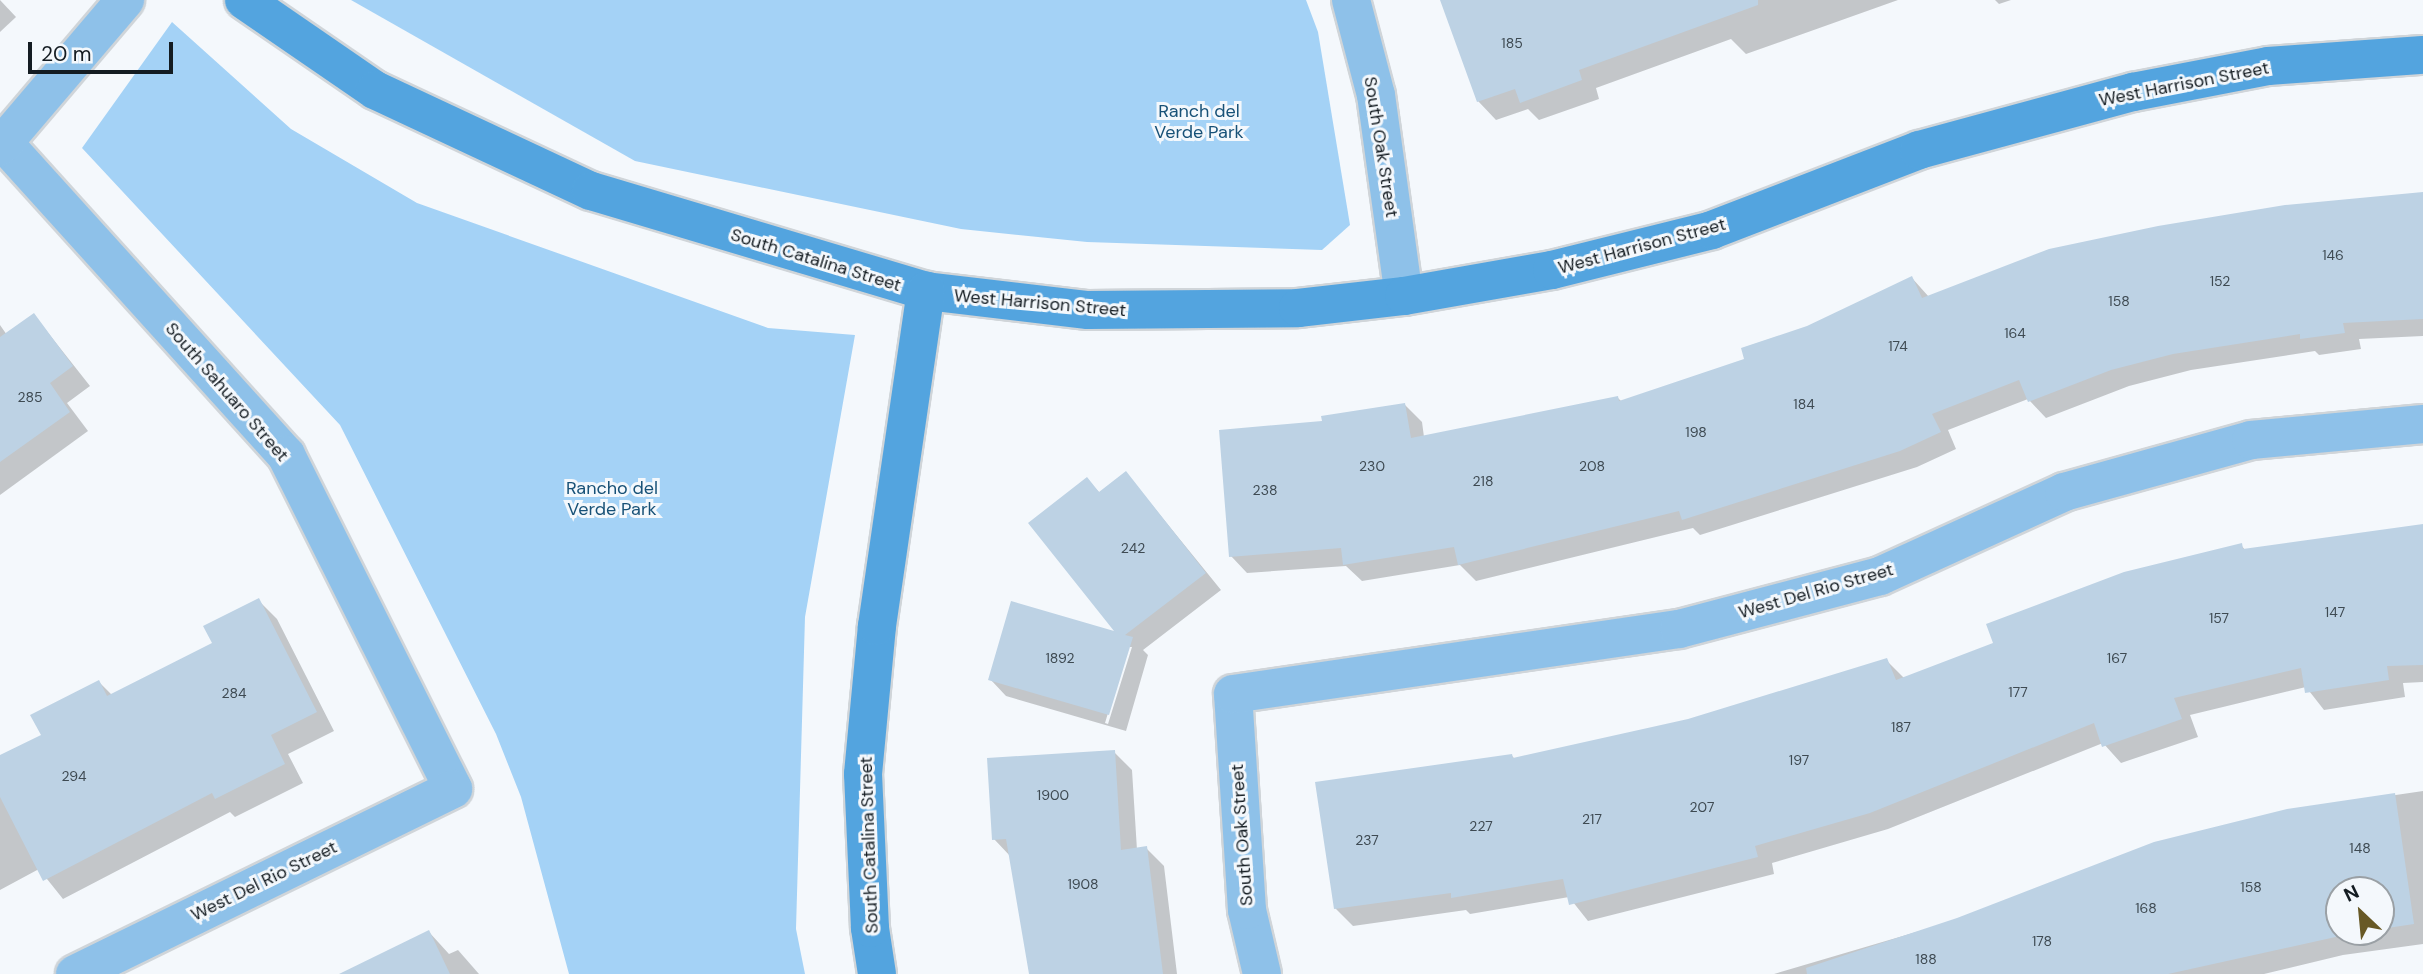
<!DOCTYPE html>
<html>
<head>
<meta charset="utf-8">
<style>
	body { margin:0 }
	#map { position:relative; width:2423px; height:974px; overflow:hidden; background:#f4f8fc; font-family:"DM Sans",sans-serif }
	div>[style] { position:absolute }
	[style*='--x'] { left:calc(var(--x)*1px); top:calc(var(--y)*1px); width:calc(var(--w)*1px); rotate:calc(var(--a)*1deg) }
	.green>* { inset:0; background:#a4d2f6 }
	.shadow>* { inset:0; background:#0003 }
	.building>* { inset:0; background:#bdd2e4 }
	.roads { filter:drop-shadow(2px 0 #d0d5d9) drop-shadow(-2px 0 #d0d5d9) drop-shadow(0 2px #d0d5d9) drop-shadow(0 -2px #d0d5d9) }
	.street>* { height:38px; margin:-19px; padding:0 19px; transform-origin:19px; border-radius:19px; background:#8ec1e9 }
	.secondary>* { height:38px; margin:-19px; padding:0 19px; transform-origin:19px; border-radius:19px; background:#53a4df }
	span { translate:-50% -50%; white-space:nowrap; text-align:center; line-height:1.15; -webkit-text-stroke:6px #f4f8fc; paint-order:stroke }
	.number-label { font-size:14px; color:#3e4a52 }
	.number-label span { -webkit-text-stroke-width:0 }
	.street-label { font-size:18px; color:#141c22 }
	.park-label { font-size:18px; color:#175177 }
	.north { position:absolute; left:2325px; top:876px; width:70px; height:70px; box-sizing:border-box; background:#f4f8fc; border:2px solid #9aa0a5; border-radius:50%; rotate:334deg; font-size:19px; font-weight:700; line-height:28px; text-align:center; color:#141c22 }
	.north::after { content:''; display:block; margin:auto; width:24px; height:32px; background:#685926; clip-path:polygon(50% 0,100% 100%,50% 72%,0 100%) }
	.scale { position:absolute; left:28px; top:42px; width:145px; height:32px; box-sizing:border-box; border:4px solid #141c22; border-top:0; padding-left:9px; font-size:21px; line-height:24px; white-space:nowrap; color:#141c22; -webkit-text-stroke:5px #f4f8fc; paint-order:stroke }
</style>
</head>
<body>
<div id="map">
	<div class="green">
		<div style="clip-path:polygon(351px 0,1306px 0,1318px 32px,1350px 225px,1322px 250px,1087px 242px,961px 229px,635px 161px)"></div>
		<div style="clip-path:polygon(172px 22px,291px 129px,417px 203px,768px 328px,855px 335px,805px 617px,796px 929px,805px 974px,569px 974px,521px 797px,496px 734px,340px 425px,82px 148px)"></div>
	</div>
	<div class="shadow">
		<div style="clip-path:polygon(0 0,16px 17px,0 32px)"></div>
		<div style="clip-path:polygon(1465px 0,1898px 0,1746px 54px,1731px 39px,1596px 88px,1599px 99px,1539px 120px,1528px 109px,1496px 120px,1478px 101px)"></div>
		<div style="clip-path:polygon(1995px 0,2011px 0,1999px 4px)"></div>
		<div style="clip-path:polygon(2423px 195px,2423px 336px,2359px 339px,2361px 349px,2319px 355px,2315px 351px,2191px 370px,2129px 386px,2046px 418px,2028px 399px,1948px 430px,1956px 449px,1917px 467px,1700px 535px,1693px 528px,1476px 581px,1460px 565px,1362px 581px,1346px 566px,1247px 573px,1231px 556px,1324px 422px,1405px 405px,1422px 422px,1424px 437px,1618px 398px,1622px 402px,1746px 360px,1912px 278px,1929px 297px,2285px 207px)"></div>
		<div style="clip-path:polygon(34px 315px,90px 386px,67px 403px,88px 431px,0 495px,0 325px,7px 335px)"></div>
		<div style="clip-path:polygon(evenodd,1126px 473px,1221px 590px,1143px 650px,1148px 655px,1126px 731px,1006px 696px,990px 679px,1119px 635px,1087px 480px,1100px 493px,1126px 473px,1128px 647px,1132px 647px,1108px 724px,1105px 723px,1128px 647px)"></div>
		<div style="clip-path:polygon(2423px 525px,2423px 682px,2403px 683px,2405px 697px,2324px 710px,2306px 687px,2190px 715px,2198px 737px,2121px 763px,2103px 743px,1888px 829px,1772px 863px,1774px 874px,1588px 921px,1569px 897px,1470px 914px,1466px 910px,1353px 926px,1335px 908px,1512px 756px,1515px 759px,1688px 721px,1886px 660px,1904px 678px,1995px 644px,1988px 625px,2124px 573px,2241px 545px,2246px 551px)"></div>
		<div style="clip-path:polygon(258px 600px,277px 619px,334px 731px,288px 754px,303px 783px,235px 817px,230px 812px,63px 899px,39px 869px,0 890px,0 757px,43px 735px,99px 682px,112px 695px,214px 644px)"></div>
		<div style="clip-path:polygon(1114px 752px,1132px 770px,1137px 850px,1146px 848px,1164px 866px,1177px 974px,1032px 974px,1011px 857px,994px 839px)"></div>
		<div style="clip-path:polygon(evenodd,2423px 791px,2423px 944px,2343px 955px,2264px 974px,1774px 974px,1957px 920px,2287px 811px,2423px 791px,2339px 890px,2381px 890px,2381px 932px,2339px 932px,2339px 890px)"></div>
		<div style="clip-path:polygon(429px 932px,449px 954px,458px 950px,479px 974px,380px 974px)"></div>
	</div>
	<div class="building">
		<div style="clip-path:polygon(1440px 0,1758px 0,1758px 5px,1579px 70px,1582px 80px,1520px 103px,1515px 89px,1477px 102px)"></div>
		<div style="clip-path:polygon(2423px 192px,2423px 319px,2343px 323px,2345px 333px,2300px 339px,2300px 334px,2173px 354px,2111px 370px,2028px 402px,2019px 380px,1932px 414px,1941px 432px,1900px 451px,1682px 520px,1679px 511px,1458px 565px,1454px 547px,1343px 565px,1341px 548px,1229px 557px,1219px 430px,1322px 421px,1321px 416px,1405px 403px,1411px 438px,1618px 396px,1619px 401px,1744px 359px,1741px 348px,1807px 326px,1912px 276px,1922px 298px,2049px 249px,2158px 226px,2285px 205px)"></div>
		<div style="clip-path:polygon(34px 313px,73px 366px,50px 383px,70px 412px,0 462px,0 337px)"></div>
		<div style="clip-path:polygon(1126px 471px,1206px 573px,1125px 635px,1133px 637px,1109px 715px,988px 680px,1011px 601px,1114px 631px,1028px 523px,1087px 477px,1099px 492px)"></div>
		<div style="clip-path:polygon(2423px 524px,2423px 665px,2387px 666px,2389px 680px,2305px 693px,2301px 668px,2174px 698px,2182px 719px,2102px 747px,2094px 723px,1870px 813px,1755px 846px,1758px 857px,1569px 905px,1563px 879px,1451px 898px,1451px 893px,1334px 909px,1315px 782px,1512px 754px,1513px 758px,1688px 719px,1887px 658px,1896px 680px,1993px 643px,1986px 624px,2124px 572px,2242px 543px,2243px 549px)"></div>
		<div style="clip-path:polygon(259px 598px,317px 712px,271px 735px,285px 764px,215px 799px,212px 793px,43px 881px,0 797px,0 755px,41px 735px,30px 715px,99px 680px,107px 696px,212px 643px,203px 626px)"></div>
		<div style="clip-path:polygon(1115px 750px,1121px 850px,1147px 846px,1163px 974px,1029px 974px,1006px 839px,992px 840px,987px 758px)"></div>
		<div style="clip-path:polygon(2395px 793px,2414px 924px,2381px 929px,2381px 890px,2339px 890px,2339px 932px,2358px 932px,2168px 974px,1807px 974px,1806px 968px,1957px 918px,2154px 842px,2287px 809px)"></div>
		<div style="clip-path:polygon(429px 930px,450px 974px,339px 974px)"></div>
	</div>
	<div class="roads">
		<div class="street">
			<div style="--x:1351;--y:0;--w:98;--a:75.3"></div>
			<div style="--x:1376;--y:95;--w:203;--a:82.1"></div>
			<div style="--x:4;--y:143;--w:421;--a:47.9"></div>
			<div style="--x:286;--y:455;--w:373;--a:63.4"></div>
			<div style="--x:453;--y:789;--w:421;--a:153.9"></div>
			<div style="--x:0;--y:147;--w:193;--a:-49.6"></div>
			<div style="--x:1262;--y:974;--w:66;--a:-103.2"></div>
			<div style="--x:1247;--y:910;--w:216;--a:-93.7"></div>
			<div style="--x:1233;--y:694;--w:451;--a:-8.3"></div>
			<div style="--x:1679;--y:629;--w:208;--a:-14.8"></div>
			<div style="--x:1880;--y:576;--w:202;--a:-24.5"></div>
			<div style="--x:2064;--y:492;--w:194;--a:-15.5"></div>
			<div style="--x:2251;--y:440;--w:173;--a:-5.3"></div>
		</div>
		<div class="secondary">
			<div style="--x:244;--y:0;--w:159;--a:34.5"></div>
			<div style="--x:375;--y:90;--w:238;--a:25.1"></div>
			<div style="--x:591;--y:191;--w:350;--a:16.6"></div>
			<div style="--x:926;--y:291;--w:163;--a:6.7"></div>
			<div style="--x:1088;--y:310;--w:210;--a:-0.5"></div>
			<div style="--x:1298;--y:308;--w:107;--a:-6.5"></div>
			<div style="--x:1404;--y:296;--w:150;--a:-10"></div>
			<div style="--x:1552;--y:270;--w:165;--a:-14"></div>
			<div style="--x:1712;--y:230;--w:222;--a:-21.1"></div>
			<div style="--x:1919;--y:150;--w:222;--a:-15.2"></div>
			<div style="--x:2133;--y:92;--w:137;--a:-10.9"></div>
			<div style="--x:2268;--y:66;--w:155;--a:-4.1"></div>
			<div style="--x:877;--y:974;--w:47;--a:-98.7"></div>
			<div style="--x:870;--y:928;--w:154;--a:-92.6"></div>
			<div style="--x:863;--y:774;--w:149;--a:-84.6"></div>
			<div style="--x:877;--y:626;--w:339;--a:-81.7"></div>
		</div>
	</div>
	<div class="number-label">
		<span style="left:1512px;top:43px">185</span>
		<span style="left:2333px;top:255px">146</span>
		<span style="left:2220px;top:281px">152</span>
		<span style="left:2119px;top:301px">158</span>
		<span style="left:2015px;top:333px">164</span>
		<span style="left:1898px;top:346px">174</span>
		<span style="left:30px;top:397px">285</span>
		<span style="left:1804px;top:404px">184</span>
		<span style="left:1696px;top:432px">198</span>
		<span style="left:1372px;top:466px">230</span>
		<span style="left:1592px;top:466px">208</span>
		<span style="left:1483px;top:481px">218</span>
		<span style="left:1265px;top:490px">238</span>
		<span style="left:1133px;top:548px">242</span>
		<span style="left:2335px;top:612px">147</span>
		<span style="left:2219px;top:618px">157</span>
		<span style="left:1060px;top:658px">1892</span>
		<span style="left:2117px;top:658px">167</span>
		<span style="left:2018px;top:692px">177</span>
		<span style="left:234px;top:693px">284</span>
		<span style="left:1901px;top:727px">187</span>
		<span style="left:1799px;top:760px">197</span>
		<span style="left:74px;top:776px">294</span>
		<span style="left:1053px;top:795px">1900</span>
		<span style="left:1702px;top:807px">207</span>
		<span style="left:1592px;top:819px">217</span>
		<span style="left:1481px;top:826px">227</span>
		<span style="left:1367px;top:840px">237</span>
		<span style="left:2360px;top:848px">148</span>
		<span style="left:1083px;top:884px">1908</span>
		<span style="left:2251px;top:887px">158</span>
		<span style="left:2146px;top:908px">168</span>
		<span style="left:2042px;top:941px">178</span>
		<span style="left:1926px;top:959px">188</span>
	</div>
	<div class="street-label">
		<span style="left:2184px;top:84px;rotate:-11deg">West Harrison Street</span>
		<span style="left:1381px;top:147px;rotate:81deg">South Oak Street</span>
		<span style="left:1642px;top:246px;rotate:-15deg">West Harrison Street</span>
		<span style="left:816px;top:260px;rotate:17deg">South Catalina Street</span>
		<span style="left:1040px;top:303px;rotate:5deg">West Harrison Street</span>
		<span style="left:227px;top:392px;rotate:49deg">South Sahuaro Street</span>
		<span style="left:1816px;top:591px;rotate:-16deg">West Del Rio Street</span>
		<span style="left:1242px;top:835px;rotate:-94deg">South Oak Street</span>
		<span style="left:869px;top:845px;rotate:-92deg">South Catalina Street</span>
		<span style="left:264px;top:881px;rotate:-26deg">West Del Rio Street</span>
	</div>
	<div class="park-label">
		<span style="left:1199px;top:122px">Ranch del<br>Verde Park</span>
		<span style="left:612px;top:499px">Rancho del<br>Verde Park</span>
	</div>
	<div class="north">N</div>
	<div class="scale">20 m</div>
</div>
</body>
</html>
